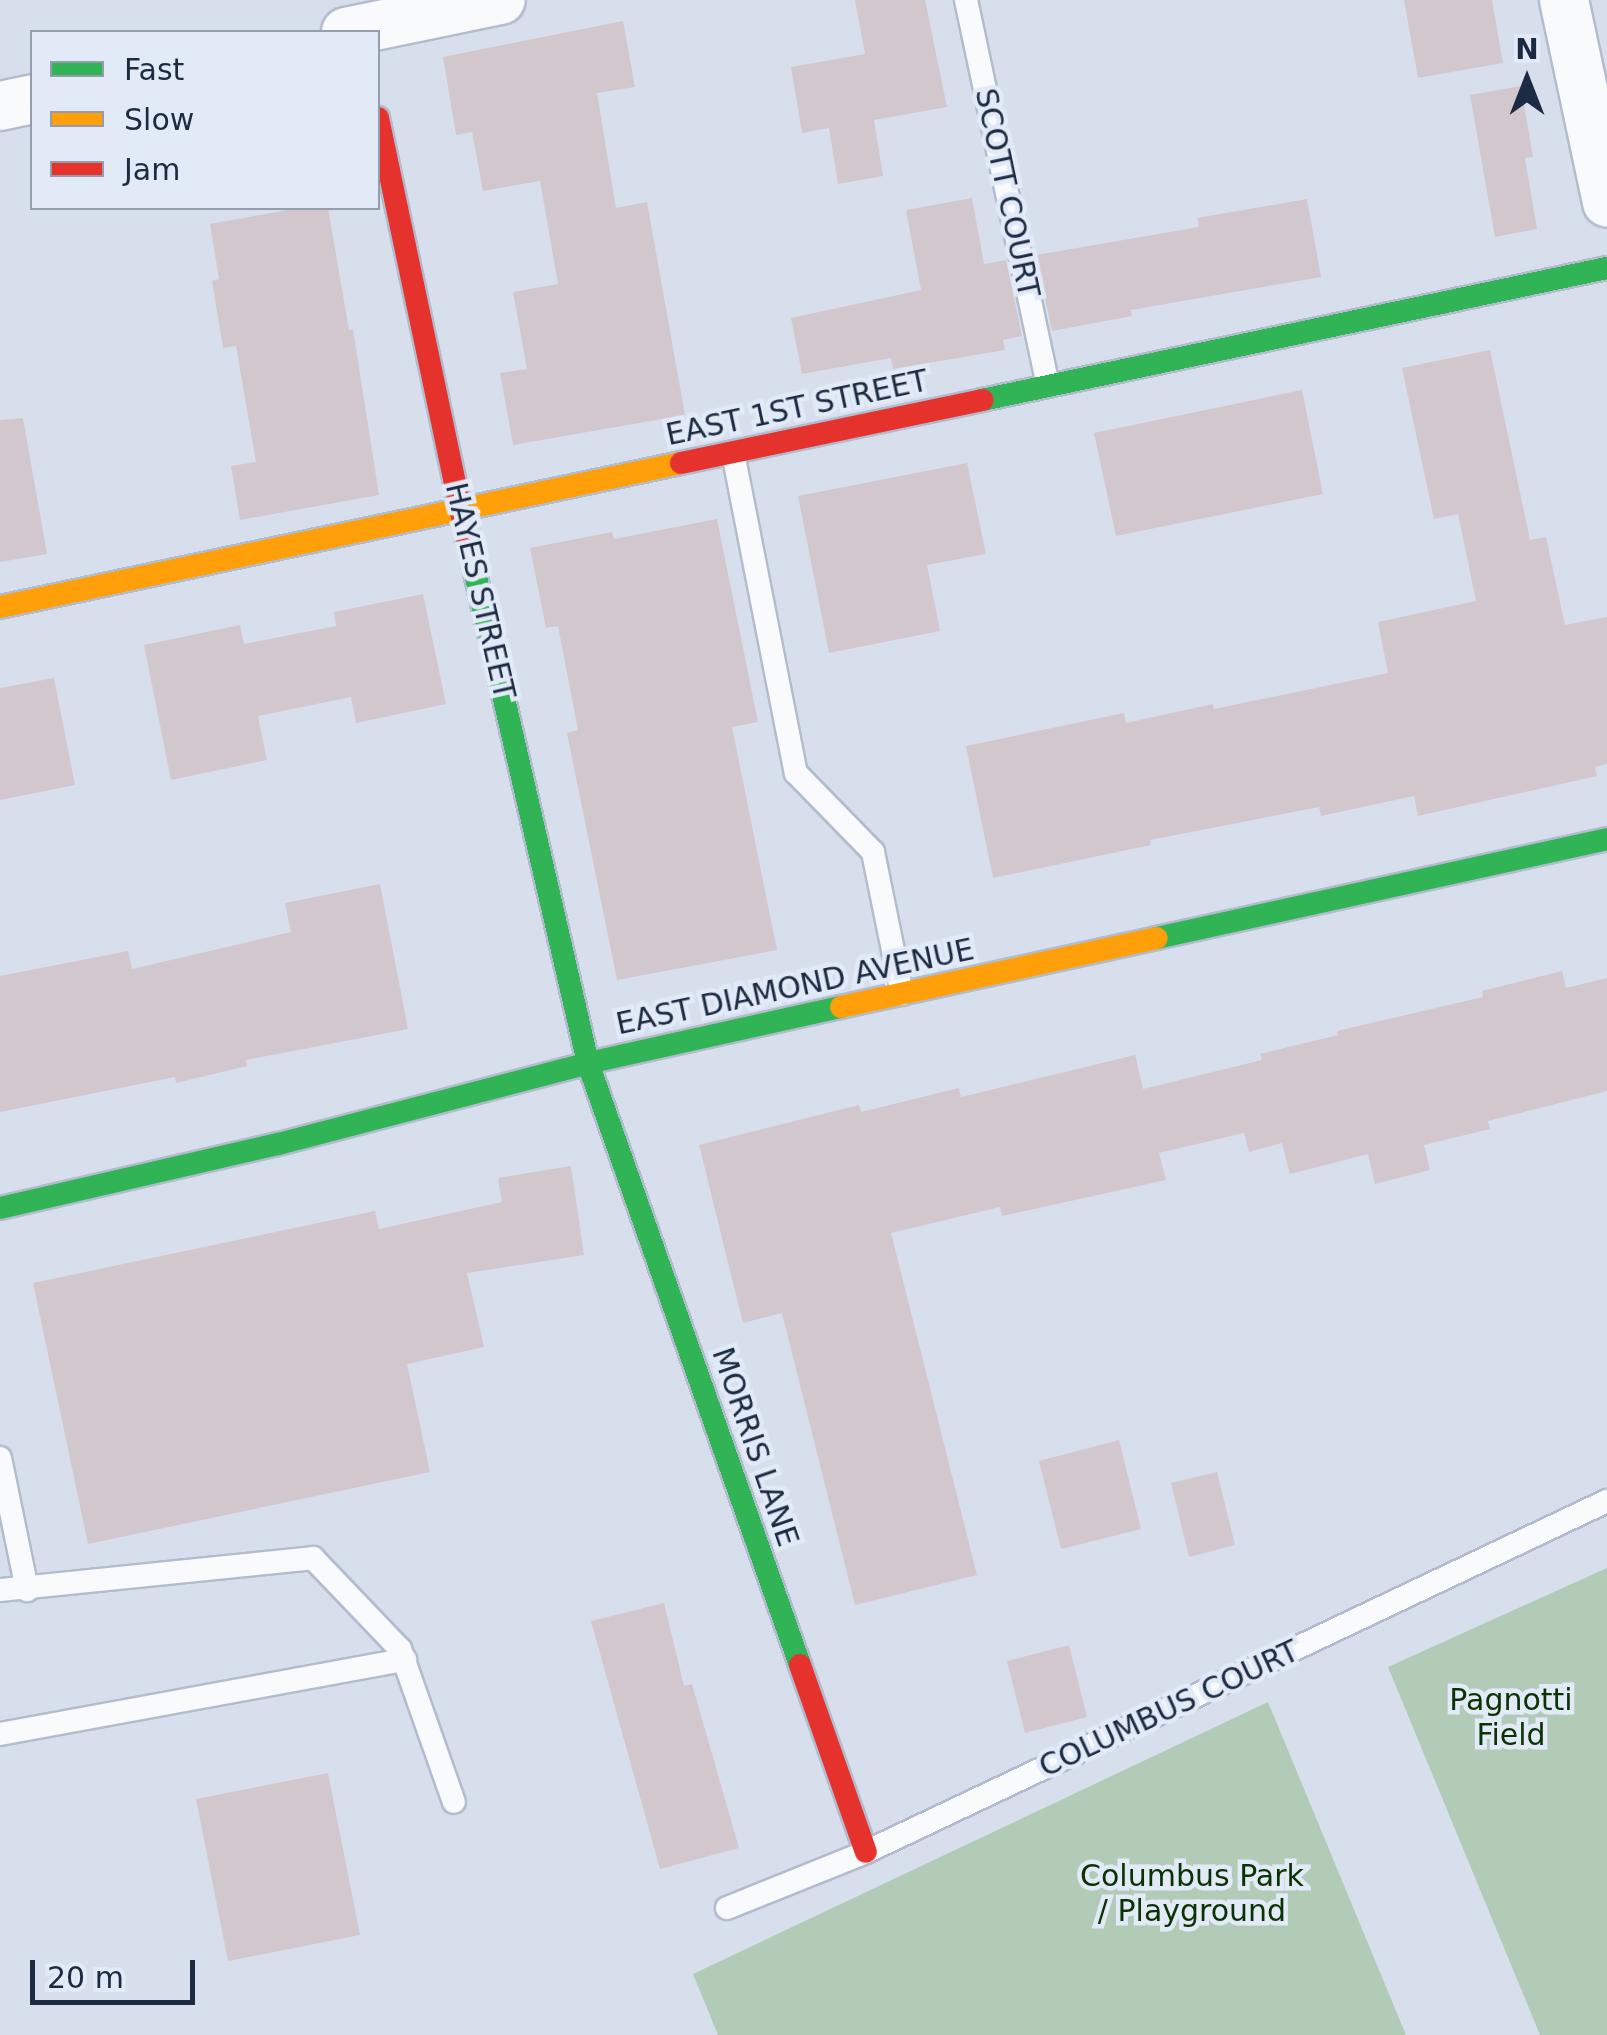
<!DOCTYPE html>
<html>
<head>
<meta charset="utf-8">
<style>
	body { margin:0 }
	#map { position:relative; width:1607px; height:2035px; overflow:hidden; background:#d7dfed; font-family:"DejaVu Sans",sans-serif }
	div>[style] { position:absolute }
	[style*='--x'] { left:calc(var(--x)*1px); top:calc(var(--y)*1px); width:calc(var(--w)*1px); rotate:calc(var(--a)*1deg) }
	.green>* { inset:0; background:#b2cbb7 }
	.building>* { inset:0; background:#d3c7ce }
	.roads { filter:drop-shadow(2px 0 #b2bcce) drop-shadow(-2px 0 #b2bcce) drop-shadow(0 2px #b2bcce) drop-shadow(0 -2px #b2bcce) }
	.lane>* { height:22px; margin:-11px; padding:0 11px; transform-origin:11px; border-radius:11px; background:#f9fafc }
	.street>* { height:48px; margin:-24px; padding:0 24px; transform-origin:24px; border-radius:24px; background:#f9fafc }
	.fast>* { height:22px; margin:-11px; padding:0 11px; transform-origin:11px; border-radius:11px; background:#30b455 }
	.slow>* { height:22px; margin:-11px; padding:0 11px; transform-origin:11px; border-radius:11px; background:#ff9f0a }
	.jam>* { height:22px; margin:-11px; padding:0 11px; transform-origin:11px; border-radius:11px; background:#e5322d }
	span { translate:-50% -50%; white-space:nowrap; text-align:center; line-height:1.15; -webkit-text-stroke:9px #e2eaf7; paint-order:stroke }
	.street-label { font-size:30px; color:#1c2a42 }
	.park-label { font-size:30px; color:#0b3302 }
	.legend { position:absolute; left:30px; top:30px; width:350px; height:180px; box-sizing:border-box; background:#e2eaf7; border:2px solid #939daf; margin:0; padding:12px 18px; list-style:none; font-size:30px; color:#1c2a42 }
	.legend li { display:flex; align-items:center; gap:20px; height:50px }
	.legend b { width:50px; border:2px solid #939daf }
	.north { position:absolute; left:1477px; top:30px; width:100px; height:100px; -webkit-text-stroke:8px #e2eaf7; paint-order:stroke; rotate:0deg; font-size:28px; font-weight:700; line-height:40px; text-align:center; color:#1c2a42 }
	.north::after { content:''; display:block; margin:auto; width:35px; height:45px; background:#1c2a42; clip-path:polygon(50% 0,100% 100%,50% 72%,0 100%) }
	.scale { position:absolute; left:30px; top:1960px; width:165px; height:45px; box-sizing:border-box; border:5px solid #1c2a42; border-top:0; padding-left:12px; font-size:30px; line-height:35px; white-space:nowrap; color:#1c2a42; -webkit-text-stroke:8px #e2eaf7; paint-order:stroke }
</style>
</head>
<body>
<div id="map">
	<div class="green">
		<div style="clip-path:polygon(1607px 1568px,1607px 2035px,1540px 2035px,1388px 1667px)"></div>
		<div style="clip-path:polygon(1268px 1702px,1406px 2035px,718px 2035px,693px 1974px)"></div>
	</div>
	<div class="building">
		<div style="clip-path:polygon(855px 0,925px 0,947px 107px,874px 120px,883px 176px,838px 184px,829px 128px,802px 133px,791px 67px,865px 54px)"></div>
		<div style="clip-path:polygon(1404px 0,1492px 0,1503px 63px,1418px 78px)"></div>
		<div style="clip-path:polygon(623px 21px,635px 87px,597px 93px,616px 208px,647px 202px,685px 415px,513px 445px,500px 373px,527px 369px,513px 292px,558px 284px,540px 181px,483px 191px,472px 132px,456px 135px,443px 57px)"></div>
		<div style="clip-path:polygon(1521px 86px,1533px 157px,1525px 158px,1537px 229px,1495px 237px,1470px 95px)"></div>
		<div style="clip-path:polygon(972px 198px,984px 264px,1006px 260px,1022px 336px,1003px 340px,1005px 350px,893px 369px,891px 358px,802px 374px,791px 318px,921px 290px,906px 210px)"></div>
		<div style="clip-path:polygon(1307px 199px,1321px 277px,1131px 310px,1132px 316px,1052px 331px,1036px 255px,1199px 227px,1197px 218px)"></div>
		<div style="clip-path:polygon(299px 208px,328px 208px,349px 330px,353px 329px,379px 495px,240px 520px,231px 466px,256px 462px,236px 346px,223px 348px,212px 281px,219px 279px,210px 224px)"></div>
		<div style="clip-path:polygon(1490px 350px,1530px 540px,1546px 537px,1565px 625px,1607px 617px,1607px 764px,1595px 767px,1597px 776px,1418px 816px,1414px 796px,1321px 816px,1319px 807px,1150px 840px,1151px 845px,993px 878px,966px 746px,1124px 713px,1126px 723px,1213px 704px,1214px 709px,1388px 673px,1378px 622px,1476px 601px,1458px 514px,1434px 519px,1402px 368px)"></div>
		<div style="clip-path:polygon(1302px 390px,1323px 494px,1116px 536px,1094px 433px)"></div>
		<div style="clip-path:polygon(23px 418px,47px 554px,0 562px,0 420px)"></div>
		<div style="clip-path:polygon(967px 463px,986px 554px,927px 565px,940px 631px,829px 653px,798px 496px)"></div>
		<div style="clip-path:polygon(717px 519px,758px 722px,732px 727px,777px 950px,617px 980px,567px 733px,578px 730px,558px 626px,546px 628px,530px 548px,612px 532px,614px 539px)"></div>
		<div style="clip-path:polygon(423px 594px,446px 704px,356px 723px,351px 697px,258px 716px,267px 760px,171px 780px,144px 645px,240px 625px,244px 644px,336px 626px,334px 612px)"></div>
		<div style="clip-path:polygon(54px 678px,75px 785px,0 800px,0 688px)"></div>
		<div style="clip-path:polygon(380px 884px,408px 1029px,246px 1060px,247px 1066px,176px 1083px,175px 1077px,0 1112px,0 976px,128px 951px,132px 969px,291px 932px,285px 903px)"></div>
		<div style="clip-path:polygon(1562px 971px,1566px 988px,1607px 978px,1607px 1091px,1488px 1121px,1490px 1129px,1424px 1145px,1430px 1170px,1375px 1184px,1368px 1154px,1290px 1174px,1282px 1143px,1249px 1152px,1244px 1133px,1159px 1153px,1166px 1180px,1002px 1216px,1000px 1207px,891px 1233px,977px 1575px,855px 1605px,782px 1313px,743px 1323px,699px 1145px,859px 1105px,861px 1112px,959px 1088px,961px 1097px,1135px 1055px,1143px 1089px,1262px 1060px,1260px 1054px,1338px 1035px,1337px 1031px,1483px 997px,1482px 991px)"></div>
		<div style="clip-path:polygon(571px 1166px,584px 1255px,467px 1273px,484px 1347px,407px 1364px,430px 1472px,88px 1544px,33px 1283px,375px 1211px,379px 1229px,502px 1202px,498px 1178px)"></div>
		<div style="clip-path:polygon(1119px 1440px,1141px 1529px,1061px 1549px,1039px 1461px)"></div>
		<div style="clip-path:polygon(1217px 1472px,1235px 1545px,1189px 1557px,1171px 1483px)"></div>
		<div style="clip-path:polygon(664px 1603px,684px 1686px,692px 1684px,739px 1848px,660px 1869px,591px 1621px)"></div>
		<div style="clip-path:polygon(1069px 1645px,1087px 1717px,1025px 1733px,1007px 1661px)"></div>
		<div style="clip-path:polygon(328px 1773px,360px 1935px,228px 1961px,196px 1799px)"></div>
	</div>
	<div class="roads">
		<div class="lane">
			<div style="--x:966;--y:0;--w:394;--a:78"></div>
			<div style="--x:733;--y:453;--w:326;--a:78.9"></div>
			<div style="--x:796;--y:773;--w:110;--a:45.7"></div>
			<div style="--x:873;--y:852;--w:145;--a:78.5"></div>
			<div style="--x:0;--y:1458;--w:135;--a:78.4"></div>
			<div style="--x:0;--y:1590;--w:315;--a:-5.8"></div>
			<div style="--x:313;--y:1558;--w:126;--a:46.3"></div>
			<div style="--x:400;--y:1649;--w:162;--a:70.6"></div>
			<div style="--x:0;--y:1734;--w:412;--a:-10.4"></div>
			<div style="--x:727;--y:1908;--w:150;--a:-21.9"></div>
			<div style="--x:866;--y:1852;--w:820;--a:-25.35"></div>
		</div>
		<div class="street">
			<div style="--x:1564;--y:0;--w:207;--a:78"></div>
			<div style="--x:346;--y:32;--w:158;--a:-11.7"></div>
			<div style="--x:0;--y:106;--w:33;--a:-12"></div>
		</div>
		<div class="fast">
			<div style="--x:982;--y:400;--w:639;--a:-11.93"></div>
			<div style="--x:466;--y:534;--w:543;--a:77.01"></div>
			<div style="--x:588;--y:1063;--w:638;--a:70.6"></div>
			<div style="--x:1157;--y:938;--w:461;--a:-12.4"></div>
			<div style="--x:0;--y:1208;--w:285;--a:-13"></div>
			<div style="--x:278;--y:1144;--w:320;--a:-14.6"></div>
			<div style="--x:588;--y:1063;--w:259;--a:-12.5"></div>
		</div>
		<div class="slow">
			<div style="--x:0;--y:607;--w:696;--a:-11.94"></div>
			<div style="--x:841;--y:1007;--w:323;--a:-12.3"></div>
		</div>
		<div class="jam">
			<div style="--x:378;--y:118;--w:425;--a:78.1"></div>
			<div style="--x:681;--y:463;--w:308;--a:-11.8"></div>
			<div style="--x:800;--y:1665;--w:198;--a:70.6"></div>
		</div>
	</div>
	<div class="street-label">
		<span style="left:1007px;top:193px;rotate:78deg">SCOTT COURT</span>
		<span style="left:797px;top:408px;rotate:-12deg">EAST 1ST STREET</span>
		<span style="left:480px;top:591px;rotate:77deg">HAYES STREET</span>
		<span style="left:795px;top:987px;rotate:-12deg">EAST DIAMOND AVENUE</span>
		<span style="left:755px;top:1447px;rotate:71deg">MORRIS LANE</span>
		<span style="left:1169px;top:1709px;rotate:-25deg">COLUMBUS COURT</span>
	</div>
	<div class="park-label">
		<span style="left:1511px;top:1717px">Pagnotti<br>Field</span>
		<span style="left:1192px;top:1893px">Columbus Park<br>/ Playground</span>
	</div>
	<ul class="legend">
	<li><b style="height:12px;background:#30b455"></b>Fast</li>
	<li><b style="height:12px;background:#ff9f0a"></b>Slow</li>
	<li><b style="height:12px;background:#e5322d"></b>Jam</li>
	</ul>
	<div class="north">N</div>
	<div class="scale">20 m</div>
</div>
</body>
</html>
